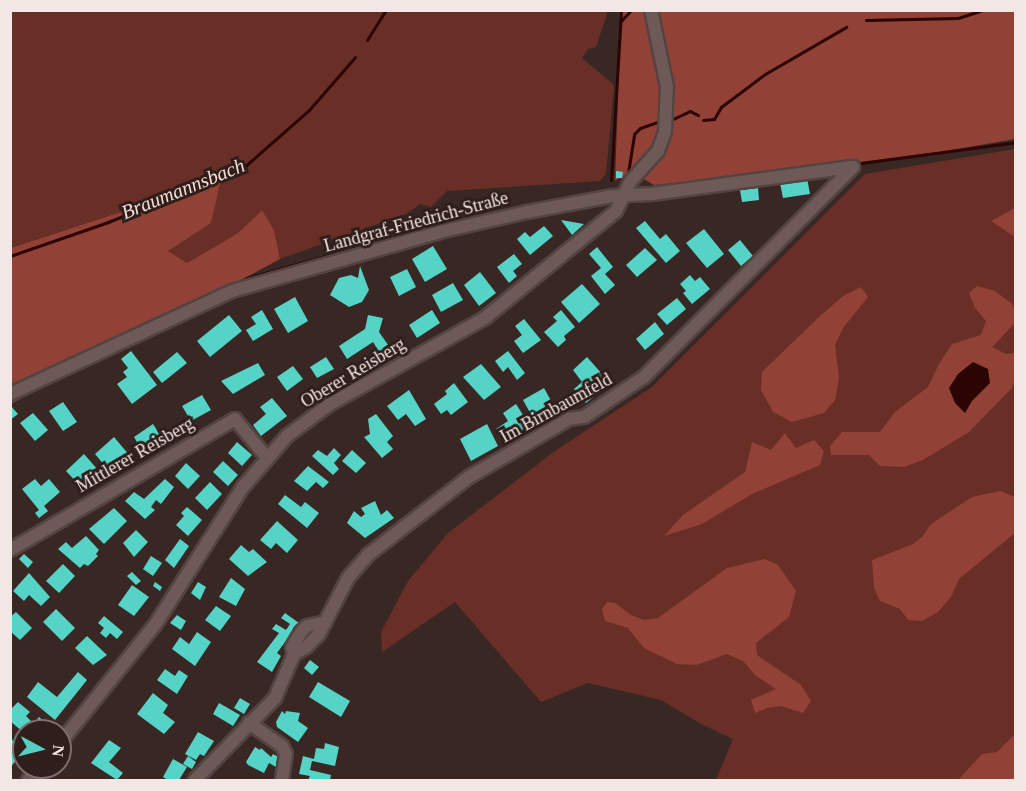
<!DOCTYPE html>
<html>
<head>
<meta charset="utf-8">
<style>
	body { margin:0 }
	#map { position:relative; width:1026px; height:791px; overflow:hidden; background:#392724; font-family:Georgia,serif }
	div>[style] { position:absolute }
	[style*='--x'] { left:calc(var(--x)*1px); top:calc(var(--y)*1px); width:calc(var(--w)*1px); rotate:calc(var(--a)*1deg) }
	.green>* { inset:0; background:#692f26 }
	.forest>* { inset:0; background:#914135 }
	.water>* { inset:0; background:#2c0402 }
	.stream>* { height:3px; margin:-1.5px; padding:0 1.5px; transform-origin:1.5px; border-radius:1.5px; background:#2c0402 }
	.building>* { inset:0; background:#56d3c7 }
	.roads { filter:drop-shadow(2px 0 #534441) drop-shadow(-2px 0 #534441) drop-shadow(0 2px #534441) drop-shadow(0 -2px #534441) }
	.minor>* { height:12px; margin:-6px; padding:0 6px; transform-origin:6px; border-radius:6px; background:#6d5955 }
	span { translate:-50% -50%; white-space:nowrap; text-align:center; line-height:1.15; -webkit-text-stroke:6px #2f1e1a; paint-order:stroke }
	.street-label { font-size:18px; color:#f3e7e5 }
	.water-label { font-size:20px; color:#f6ded9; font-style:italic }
	.frame { position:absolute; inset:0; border:12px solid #f3e7e5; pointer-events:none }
	.north { position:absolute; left:12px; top:719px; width:60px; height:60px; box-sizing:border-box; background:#2f1e1a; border:2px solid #7d6e6b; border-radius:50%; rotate:97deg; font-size:16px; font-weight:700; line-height:24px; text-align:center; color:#f3e7e5 }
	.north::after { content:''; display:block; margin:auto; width:21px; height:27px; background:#56cec3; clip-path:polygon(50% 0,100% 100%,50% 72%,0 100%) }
</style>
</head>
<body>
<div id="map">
	<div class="green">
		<div style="clip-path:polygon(11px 11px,608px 11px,596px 47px,588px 49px,582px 58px,614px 85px,606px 174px,600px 181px,447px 191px,431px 207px,420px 204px,408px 213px,280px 259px,274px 230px,262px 210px,238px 233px,187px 263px,167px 251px,211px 223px,220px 179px,11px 248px)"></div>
		<div style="clip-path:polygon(1015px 149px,1015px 780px,716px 780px,733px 739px,701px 724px,661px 700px,588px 683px,541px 702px,455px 602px,382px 652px,381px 632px,408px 581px,448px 533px,555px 451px,652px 387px,865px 174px)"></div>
	</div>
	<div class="forest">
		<div style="clip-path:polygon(621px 11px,1015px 11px,1015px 139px,940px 152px,739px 177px,654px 185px,635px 174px,615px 180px)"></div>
		<div style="clip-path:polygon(221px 179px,211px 223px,168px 251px,187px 263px,238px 233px,262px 210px,274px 230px,280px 259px,11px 404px,11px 248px)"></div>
		<div style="clip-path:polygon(1015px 208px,1015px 237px,991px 221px)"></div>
		<div style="clip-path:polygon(977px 286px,995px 291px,1012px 304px,1015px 311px,1015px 323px,992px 347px,1006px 354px,1015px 353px,1015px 379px,1012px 388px,969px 432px,923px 460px,904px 467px,880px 466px,869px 455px,831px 455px,830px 446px,842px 432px,880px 432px,895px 412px,928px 387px,939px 364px,952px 344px,981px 335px,986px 321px,975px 308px,969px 293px)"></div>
		<div style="clip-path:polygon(861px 287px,868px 297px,843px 328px,835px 345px,839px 378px,835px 400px,824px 413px,792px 422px,773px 412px,761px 390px,762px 372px,820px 316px,843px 296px)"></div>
		<div style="clip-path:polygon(785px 433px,796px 448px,814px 440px,824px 451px,820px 465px,752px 494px,702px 524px,664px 536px,683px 515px,745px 472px,752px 442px,771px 450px)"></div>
		<div style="clip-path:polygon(1000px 491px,1015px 497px,1015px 533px,959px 579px,951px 597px,938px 612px,922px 621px,908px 620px,900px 609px,880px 601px,874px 588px,872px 560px,913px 544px,922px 537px,931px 524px,972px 497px)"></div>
		<div style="clip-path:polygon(765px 559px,778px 565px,796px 591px,789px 617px,756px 643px,757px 655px,801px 685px,811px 701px,803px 713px,781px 706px,767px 708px,755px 713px,751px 700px,776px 689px,755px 675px,743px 661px,727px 654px,696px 665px,677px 664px,644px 648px,628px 628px,605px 621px,602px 609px,607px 602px,615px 603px,631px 615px,644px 620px,658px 618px,727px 568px)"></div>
		<div style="clip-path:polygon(1015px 734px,1015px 780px,958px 780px,982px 754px,997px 752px)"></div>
	</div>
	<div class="water">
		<div style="clip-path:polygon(973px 362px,988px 369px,990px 383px,972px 401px,965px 413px,955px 403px,949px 388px,958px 374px)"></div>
	</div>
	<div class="stream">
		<div style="--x:866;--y:20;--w:92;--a:-1.2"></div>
		<div style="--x:958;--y:18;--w:25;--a:-18"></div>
		<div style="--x:620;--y:22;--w:16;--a:-47"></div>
		<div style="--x:367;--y:40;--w:36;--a:-58"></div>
		<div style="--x:673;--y:119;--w:19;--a:-25"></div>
		<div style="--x:690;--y:111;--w:9;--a:27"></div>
		<div style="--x:703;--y:120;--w:11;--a:-5"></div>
		<div style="--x:714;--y:119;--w:14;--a:-60"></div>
		<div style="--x:721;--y:107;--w:55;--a:-36.9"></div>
		<div style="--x:765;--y:74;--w:94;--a:-30.1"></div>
		<div style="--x:854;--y:164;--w:163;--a:-7.7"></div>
		<div style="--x:628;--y:173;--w:39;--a:-81"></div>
		<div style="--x:634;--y:134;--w:8;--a:-45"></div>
		<div style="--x:640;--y:128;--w:21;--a:-19"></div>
		<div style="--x:611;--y:180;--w:170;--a:-86.6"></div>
		<div style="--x:654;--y:187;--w:26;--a:-7"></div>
		<div style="--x:10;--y:256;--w:104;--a:-19.1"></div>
		<div style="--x:108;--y:222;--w:145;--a:-21.8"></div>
		<div style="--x:243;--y:168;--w:88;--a:-41.3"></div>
		<div style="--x:309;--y:110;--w:70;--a:-49"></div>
		<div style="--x:233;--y:285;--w:16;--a:-27"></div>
		<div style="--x:247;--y:278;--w:100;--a:-15.7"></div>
		<div style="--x:10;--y:386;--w:22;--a:-21"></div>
	</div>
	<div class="building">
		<div style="clip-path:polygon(616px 171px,623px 172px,622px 178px,616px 178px)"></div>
		<div style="clip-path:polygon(807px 178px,810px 194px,783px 198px,780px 183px)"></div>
		<div style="clip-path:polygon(758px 188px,759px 200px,742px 202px,740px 190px)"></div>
		<div style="clip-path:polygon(561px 220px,584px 224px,572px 235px)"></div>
		<div style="clip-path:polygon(645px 221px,660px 239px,666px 234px,680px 251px,666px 263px,636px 228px)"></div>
		<div style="clip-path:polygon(544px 226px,553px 236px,530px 255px,517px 239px,525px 232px,530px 237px)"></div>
		<div style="clip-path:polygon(704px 229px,724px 254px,707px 268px,686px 243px)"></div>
		<div style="clip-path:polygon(740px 240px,753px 256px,741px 266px,728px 250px)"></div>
		<div style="clip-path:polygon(433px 246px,447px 269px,425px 282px,412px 259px)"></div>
		<div style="clip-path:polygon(597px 247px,613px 267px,605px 274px,615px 285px,605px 294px,591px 276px,601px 268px,589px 254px)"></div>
		<div style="clip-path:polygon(645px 248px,657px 260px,637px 277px,626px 265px)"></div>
		<div style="clip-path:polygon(514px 254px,522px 264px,513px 271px,517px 276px,509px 283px,497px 267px)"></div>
		<div style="clip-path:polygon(360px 266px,369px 290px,362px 302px,349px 307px,330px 295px,339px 278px,351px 275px,358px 278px)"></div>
		<div style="clip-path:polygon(407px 269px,416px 287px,399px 296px,390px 277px)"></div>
		<div style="clip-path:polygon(480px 272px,496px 293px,479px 306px,464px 285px)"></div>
		<div style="clip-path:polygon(690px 275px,695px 281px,700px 277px,710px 289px,692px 304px,683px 293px,686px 291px,680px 284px)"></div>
		<div style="clip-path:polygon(453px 283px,463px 300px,441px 312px,432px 295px)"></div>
		<div style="clip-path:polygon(582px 284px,600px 304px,579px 323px,561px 302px)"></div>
		<div style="clip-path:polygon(295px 297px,308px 321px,288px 333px,274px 309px)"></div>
		<div style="clip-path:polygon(677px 298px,686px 309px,667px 325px,657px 314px)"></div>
		<div style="clip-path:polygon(262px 310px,273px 329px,253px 341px,246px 330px,256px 324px,251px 317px)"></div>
		<div style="clip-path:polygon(432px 310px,440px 323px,417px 338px,409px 325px)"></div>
		<div style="clip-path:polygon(561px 310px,575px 327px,564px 336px,566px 340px,558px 347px,544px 332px,557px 321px,553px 317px)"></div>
		<div style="clip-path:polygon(229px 315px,242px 331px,210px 357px,197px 341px)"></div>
		<div style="clip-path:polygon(368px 315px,383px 318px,379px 332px,391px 349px,381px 355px,373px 342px,347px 359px,339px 346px,365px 329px)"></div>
		<div style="clip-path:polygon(524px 319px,541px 340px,523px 353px,514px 341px,522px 335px,515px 326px)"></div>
		<div style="clip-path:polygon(655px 322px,664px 334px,645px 350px,636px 339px)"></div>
		<div style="clip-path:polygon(131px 351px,157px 385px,132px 404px,117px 384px,127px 377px,123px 372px,128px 368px,121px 359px)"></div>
		<div style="clip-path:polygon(508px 351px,525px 373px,517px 380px,508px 367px,503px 372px,495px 361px)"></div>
		<div style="clip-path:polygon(177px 352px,187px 363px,162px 383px,153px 372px)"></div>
		<div style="clip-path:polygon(326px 357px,334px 369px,317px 378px,310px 367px)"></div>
		<div style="clip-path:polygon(587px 357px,610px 383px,586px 403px,574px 389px,582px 382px,573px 370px)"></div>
		<div style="clip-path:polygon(258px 363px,265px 375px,233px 394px,221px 381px)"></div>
		<div style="clip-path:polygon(481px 364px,501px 387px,484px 400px,463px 377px)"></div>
		<div style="clip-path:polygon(293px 366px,303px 379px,287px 391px,277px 377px)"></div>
		<div style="clip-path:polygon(454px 383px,468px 402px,451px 415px,447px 410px,441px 414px,434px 404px,447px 394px,445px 391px)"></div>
		<div style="clip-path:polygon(544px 388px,554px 406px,533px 418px,523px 400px)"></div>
		<div style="clip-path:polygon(409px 390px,426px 419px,415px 426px,406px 414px,398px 420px,387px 406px)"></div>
		<div style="clip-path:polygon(202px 395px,211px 410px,191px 421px,182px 406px)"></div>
		<div style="clip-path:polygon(272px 398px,287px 416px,261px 436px,253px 425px,266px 414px,260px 407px)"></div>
		<div style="clip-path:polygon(63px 402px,77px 422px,63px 431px,49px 411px)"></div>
		<div style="clip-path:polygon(516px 404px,532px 429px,524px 434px,519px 428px,503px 440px,496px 429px,508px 421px,503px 413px)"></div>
		<div style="clip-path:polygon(10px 405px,18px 414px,10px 420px)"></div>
		<div style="clip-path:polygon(33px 413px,48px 430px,35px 441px,20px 423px)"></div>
		<div style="clip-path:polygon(376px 414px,393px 436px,387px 442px,393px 449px,382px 458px,364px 437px,370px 434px,368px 419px)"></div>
		<div style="clip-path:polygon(153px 424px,160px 435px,140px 447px,134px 437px)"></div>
		<div style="clip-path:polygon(487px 424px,498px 446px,471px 461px,460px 439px)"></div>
		<div style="clip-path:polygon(114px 437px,130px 456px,110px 472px,95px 454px)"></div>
		<div style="clip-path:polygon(237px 442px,252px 455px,242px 466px,228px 453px)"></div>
		<div style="clip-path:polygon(334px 448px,341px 455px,334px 463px,339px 469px,333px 475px,312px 456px,318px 450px,327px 456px)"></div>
		<div style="clip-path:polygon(352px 450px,366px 463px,356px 473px,342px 461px)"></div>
		<div style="clip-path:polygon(84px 454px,98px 470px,80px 486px,66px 471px)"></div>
		<div style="clip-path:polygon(223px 461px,238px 475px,228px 486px,213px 472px)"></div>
		<div style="clip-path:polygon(186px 463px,200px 476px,188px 489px,175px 476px)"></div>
		<div style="clip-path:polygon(308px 466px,329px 482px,323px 488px,316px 482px,307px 491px,294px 481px)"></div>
		<div style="clip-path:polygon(35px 479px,41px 486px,49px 479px,60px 492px,44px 506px,48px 511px,39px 518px,35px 513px,39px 510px,22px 489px)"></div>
		<div style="clip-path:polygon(165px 479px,174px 487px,161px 504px,156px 500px,151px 507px,155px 510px,145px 519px,125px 501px,134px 492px,144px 499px)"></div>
		<div style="clip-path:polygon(210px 482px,222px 494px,207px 510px,195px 498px)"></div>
		<div style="clip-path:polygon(285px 495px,301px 507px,305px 502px,319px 513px,307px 528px,278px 504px)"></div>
		<div style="clip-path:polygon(375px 501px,381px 515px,387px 510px,394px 518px,365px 538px,347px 523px,354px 511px,361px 517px,365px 514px,361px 508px)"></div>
		<div style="clip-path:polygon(187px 507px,202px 520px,188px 536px,176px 525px,184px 516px,181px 513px)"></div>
		<div style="clip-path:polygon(114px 508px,127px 521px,104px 544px,89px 529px)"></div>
		<div style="clip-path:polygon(277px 521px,298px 540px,287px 553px,276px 543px,271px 549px,260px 540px)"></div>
		<div style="clip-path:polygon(136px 530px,148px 542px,134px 557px,123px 543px)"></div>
		<div style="clip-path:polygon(86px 536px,99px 550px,96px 554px,98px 556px,88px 566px,84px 564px,80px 568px,58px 549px,66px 542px,72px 548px)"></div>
		<div style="clip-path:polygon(180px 539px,189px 546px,174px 568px,165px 560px)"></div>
		<div style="clip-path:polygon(241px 545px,249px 552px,253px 549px,267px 562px,248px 576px,229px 559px)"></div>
		<div style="clip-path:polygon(24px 554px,33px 562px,28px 568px,19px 559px)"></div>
		<div style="clip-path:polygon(151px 556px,162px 563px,153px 576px,143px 569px)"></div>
		<div style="clip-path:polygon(63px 564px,75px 576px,59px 593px,46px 581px)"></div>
		<div style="clip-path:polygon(132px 572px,141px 581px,136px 585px,127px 576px)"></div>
		<div style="clip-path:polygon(29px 573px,50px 597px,41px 606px,29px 595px,24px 601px,13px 591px)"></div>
		<div style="clip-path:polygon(231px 578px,245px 589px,236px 606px,219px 597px)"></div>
		<div style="clip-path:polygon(155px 582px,162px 587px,160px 591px,153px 586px)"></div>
		<div style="clip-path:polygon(198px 582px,206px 587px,200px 600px,191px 593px)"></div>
		<div style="clip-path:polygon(132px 585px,149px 597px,134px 616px,118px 605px)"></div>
		<div style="clip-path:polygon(216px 606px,231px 616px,220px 631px,205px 620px)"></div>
		<div style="clip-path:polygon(56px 609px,75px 628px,62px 641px,43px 622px)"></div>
		<div style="clip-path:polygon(16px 612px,32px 628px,20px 640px,10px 631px,10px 617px)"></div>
		<div style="clip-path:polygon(285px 613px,299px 623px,277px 653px,281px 656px,272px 672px,257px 662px,279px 633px,272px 629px,276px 624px,286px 630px,290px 624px,281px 618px)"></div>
		<div style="clip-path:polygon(177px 615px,186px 621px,181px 630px,170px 623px)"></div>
		<div style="clip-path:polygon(104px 616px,123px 632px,117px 639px,110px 633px,106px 638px,100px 633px,104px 628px,98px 623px)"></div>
		<div style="clip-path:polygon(197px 632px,211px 642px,195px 666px,172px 649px,180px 637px,189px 644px)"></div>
		<div style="clip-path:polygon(87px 636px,107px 655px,93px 665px,75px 648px)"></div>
		<div style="clip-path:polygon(310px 660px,319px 667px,312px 675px,304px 668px)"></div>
		<div style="clip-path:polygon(165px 669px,175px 676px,179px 670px,188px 676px,177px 694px,157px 680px)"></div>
		<div style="clip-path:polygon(78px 672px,87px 680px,55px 720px,27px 697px,38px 682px,57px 697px)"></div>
		<div style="clip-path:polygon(318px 682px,350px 701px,341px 717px,309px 697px)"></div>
		<div style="clip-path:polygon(153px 693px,168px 705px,163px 713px,175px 722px,164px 734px,137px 714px)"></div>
		<div style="clip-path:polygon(240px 698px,250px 704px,244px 714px,234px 708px)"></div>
		<div style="clip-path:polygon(18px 702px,30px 712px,26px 716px,32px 722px,23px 732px,10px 721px,10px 710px)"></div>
		<div style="clip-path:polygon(219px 703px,240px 715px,233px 726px,213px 714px)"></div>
		<div style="clip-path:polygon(282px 711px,285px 714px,286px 711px,300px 713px,298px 721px,308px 728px,298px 742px,277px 727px,276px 722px)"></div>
		<div style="clip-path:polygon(39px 717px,51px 727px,48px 731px,28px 731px)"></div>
		<div style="clip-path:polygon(198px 732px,214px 741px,204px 756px,200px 754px,196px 760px,185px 754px)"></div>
		<div style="clip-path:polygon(10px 738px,24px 750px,10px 768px)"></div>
		<div style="clip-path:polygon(109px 740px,121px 748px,109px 762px,123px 773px,117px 780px,91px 763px)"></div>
		<div style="clip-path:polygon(325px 743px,339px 747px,335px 766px,312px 761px,310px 770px,331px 775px,330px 780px,308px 780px,310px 776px,299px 774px,303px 756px,314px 759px,316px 748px,324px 749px)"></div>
		<div style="clip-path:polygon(255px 747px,260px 750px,261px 748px,271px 757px,273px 754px,282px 759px,276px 767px,269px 763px,264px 773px,248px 765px,246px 762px)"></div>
		<div style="clip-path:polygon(188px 756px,196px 762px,192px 769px,183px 764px)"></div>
		<div style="clip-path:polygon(173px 759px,187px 767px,179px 780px,168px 780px,163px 777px)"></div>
	</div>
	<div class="roads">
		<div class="minor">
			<div style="--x:10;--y:394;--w:245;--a:-24.9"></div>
			<div style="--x:232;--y:291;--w:220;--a:-15.8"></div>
			<div style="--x:444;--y:231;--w:85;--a:-12.9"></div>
			<div style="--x:527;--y:212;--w:86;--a:-10.7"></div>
			<div style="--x:612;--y:196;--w:40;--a:-2.9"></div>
			<div style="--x:652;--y:194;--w:203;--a:-7.7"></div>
			<div style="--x:10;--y:550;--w:260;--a:-30.2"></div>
			<div style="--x:235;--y:419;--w:50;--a:50.6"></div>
			<div style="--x:294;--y:654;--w:14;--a:-30"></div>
			<div style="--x:306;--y:647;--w:18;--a:-45"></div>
			<div style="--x:319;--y:634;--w:63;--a:-62.6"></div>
			<div style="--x:348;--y:578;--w:32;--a:-49"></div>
			<div style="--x:369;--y:554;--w:126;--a:-37.6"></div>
			<div style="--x:469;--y:477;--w:116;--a:-30.1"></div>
			<div style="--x:569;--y:419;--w:15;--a:-8"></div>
			<div style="--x:584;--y:417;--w:72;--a:-33.7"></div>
			<div style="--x:644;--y:377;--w:296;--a:-45.1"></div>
			<div style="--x:249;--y:723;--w:40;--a:34.9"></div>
			<div style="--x:282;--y:746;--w:9;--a:63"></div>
			<div style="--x:286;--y:754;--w:26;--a:99"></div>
			<div style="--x:60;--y:743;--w:151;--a:-51.2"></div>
			<div style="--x:155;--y:625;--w:164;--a:-57.5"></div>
			<div style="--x:243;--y:487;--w:67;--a:-49.2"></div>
			<div style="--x:287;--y:436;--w:54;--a:-36.7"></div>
			<div style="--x:330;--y:404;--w:177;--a:-29"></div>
			<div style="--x:485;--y:318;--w:169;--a:-39.2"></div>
			<div style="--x:616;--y:211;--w:32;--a:-64"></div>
			<div style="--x:630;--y:182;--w:42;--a:-47.9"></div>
			<div style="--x:658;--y:151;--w:20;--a:-70"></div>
			<div style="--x:665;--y:132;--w:45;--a:-87.5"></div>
			<div style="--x:667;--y:87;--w:79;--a:-101.7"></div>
			<div style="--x:28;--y:780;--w:18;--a:-47"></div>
			<div style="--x:195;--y:780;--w:115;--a:-45.7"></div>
			<div style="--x:275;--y:698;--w:48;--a:-66.6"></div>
			<div style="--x:294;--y:654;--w:7;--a:-106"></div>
			<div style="--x:292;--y:647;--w:17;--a:-59"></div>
			<div style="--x:301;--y:632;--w:8;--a:-45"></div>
			<div style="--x:307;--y:626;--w:19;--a:-12"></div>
		</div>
	</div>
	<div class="street-label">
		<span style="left:416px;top:222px;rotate:-15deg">Landgraf-Friedrich-Straße</span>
		<span style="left:353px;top:373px;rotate:-31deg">Oberer Reisberg</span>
		<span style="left:556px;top:408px;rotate:-29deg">Im Birnbaumfeld</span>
		<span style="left:135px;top:455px;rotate:-30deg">Mittlerer Reisberg</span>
	</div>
	<div class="water-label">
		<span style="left:183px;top:189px;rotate:-22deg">Braumannsbach</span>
	</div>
	<div class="frame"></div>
	<div class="north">N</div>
</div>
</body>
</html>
